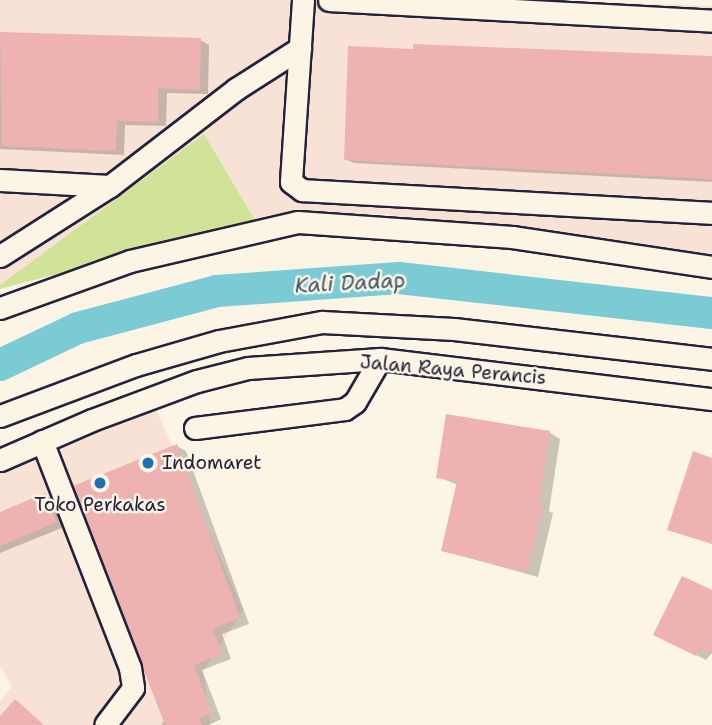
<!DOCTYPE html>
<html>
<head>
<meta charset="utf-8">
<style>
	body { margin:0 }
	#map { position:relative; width:712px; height:725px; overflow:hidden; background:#fcf5e5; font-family:"Shantell Sans",sans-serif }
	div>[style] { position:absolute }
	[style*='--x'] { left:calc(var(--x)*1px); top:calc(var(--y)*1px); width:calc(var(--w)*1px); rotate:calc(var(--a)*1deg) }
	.built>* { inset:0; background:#f8e1d5 }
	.green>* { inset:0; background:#d0e398 }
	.shadow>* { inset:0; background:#0003 }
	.river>* { height:32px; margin:-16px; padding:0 16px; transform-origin:16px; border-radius:16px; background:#7acbd4 }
	.building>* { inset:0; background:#eeb2b1 }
	.roads { filter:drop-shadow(2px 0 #22223b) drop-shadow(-2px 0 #22223b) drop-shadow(0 2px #22223b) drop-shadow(0 -2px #22223b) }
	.minor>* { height:21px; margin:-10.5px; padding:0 10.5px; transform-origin:10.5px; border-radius:10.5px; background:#fcf5e5 }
	.dots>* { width:19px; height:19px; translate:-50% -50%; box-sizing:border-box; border:4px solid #fcf5e5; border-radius:50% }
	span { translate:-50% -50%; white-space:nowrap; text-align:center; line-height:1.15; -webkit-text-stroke:5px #fcf5e5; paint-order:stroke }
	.street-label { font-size:19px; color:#22223b }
	.poi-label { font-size:19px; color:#22223b }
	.left { translate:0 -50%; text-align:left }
	.water-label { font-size:21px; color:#3c5569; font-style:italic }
</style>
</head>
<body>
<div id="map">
	<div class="built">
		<div style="clip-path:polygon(0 0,542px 0,712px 6px,712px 254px,380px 214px,256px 222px,204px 134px,0 285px)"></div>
		<div style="clip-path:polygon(148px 390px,243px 610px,203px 672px,210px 725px,0 725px,0 701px,12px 687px,0 665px,0 455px)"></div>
	</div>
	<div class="green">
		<div style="clip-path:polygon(204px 134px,256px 222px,0 289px,0 285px)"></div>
	</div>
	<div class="shadow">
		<div style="clip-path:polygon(0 33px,200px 40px,209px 45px,208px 94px,167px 93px,166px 126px,125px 125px,124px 155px,0 149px)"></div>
		<div style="clip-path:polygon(712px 58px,712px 182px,354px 163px,345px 159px)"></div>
		<div style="clip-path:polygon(549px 432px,560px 439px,549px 511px,553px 513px,538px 577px,443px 551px,458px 485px,438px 477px)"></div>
		<div style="clip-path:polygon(177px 446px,186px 451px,249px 624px,222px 634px,231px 659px,202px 670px,221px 719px,209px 725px,161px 725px,165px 720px)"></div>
		<div style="clip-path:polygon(45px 495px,53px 500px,64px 527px,0 553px,0 514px)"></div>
		<div style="clip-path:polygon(712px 592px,712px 653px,706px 660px,665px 639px)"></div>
	</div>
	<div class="river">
		<div style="--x:0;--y:365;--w:86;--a:-25.4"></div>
		<div style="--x:78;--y:328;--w:144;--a:-14.9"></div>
		<div style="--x:217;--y:291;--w:182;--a:-4.1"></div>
		<div style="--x:399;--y:278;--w:315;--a:6.4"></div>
	</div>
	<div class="building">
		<div style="clip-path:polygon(0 32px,201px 38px,200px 90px,158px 88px,158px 122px,117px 121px,116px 151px,2px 146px)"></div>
		<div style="clip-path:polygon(413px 44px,712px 56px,712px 179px,344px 160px,348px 46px,413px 49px)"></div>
		<div style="clip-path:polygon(446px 414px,550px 431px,539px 504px,543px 505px,527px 572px,441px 551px,457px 481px,436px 478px)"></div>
		<div style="clip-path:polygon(177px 444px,240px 618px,213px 629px,222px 654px,194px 665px,212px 714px,199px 718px,202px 725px,165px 725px,73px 486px)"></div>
		<div style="clip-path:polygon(693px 451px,712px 458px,712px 544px,667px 530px)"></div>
		<div style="clip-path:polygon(45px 493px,57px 522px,0 546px,0 512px)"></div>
		<div style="clip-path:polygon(682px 576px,712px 590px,712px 654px,700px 648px,696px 656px,653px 635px)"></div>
		<div style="clip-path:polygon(15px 699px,44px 725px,0 725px,0 716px)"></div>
	</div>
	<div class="roads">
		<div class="minor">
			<div style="--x:303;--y:0;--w:182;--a:93.8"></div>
			<div style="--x:291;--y:182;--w:14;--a:36"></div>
			<div style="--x:302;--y:190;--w:411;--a:3.2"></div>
			<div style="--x:329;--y:0;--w:384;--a:3.1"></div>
			<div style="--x:0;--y:180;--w:110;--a:3.1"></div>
			<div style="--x:0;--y:256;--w:130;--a:-32.5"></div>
			<div style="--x:110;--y:186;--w:159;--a:-37.6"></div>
			<div style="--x:236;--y:89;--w:76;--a:-32.6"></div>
			<div style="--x:0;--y:308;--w:138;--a:-19.9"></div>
			<div style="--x:130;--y:261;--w:172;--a:-13.1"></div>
			<div style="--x:298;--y:222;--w:215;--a:4"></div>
			<div style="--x:512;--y:237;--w:202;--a:8.5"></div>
			<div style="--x:0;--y:416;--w:145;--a:-20.6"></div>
			<div style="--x:136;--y:365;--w:86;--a:-16.1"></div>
			<div style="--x:219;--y:341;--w:105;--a:-10.5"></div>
			<div style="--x:322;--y:322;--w:132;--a:3"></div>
			<div style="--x:454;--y:329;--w:260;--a:6.6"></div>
			<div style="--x:195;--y:428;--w:151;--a:-7.2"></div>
			<div style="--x:345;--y:409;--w:12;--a:-35"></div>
			<div style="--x:355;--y:402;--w:50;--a:-59.8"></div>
			<div style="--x:42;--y:441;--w:243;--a:68.8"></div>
			<div style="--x:130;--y:668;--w:20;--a:81"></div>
			<div style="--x:133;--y:688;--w:46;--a:127.1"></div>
			<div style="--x:0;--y:460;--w:100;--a:-23.5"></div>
			<div style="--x:92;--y:420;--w:112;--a:-20.4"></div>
			<div style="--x:197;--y:381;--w:53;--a:-14.3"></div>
			<div style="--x:248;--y:368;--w:132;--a:-3.9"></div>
			<div style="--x:380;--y:359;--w:334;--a:6.9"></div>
		</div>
	</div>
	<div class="dots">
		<div style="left:148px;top:463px;background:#1f6fb2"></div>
		<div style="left:100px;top:483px;background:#1f6fb2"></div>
	</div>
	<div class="street-label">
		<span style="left:453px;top:370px;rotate:5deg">Jalan Raya Perancis</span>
	</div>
	<div class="poi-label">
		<span class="left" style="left:162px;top:463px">Indomaret</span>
		<span style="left:100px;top:505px">Toko Perkakas</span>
	</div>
	<div class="water-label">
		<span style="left:350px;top:283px;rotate:-3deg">Kali Dadap</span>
	</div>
</div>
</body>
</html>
